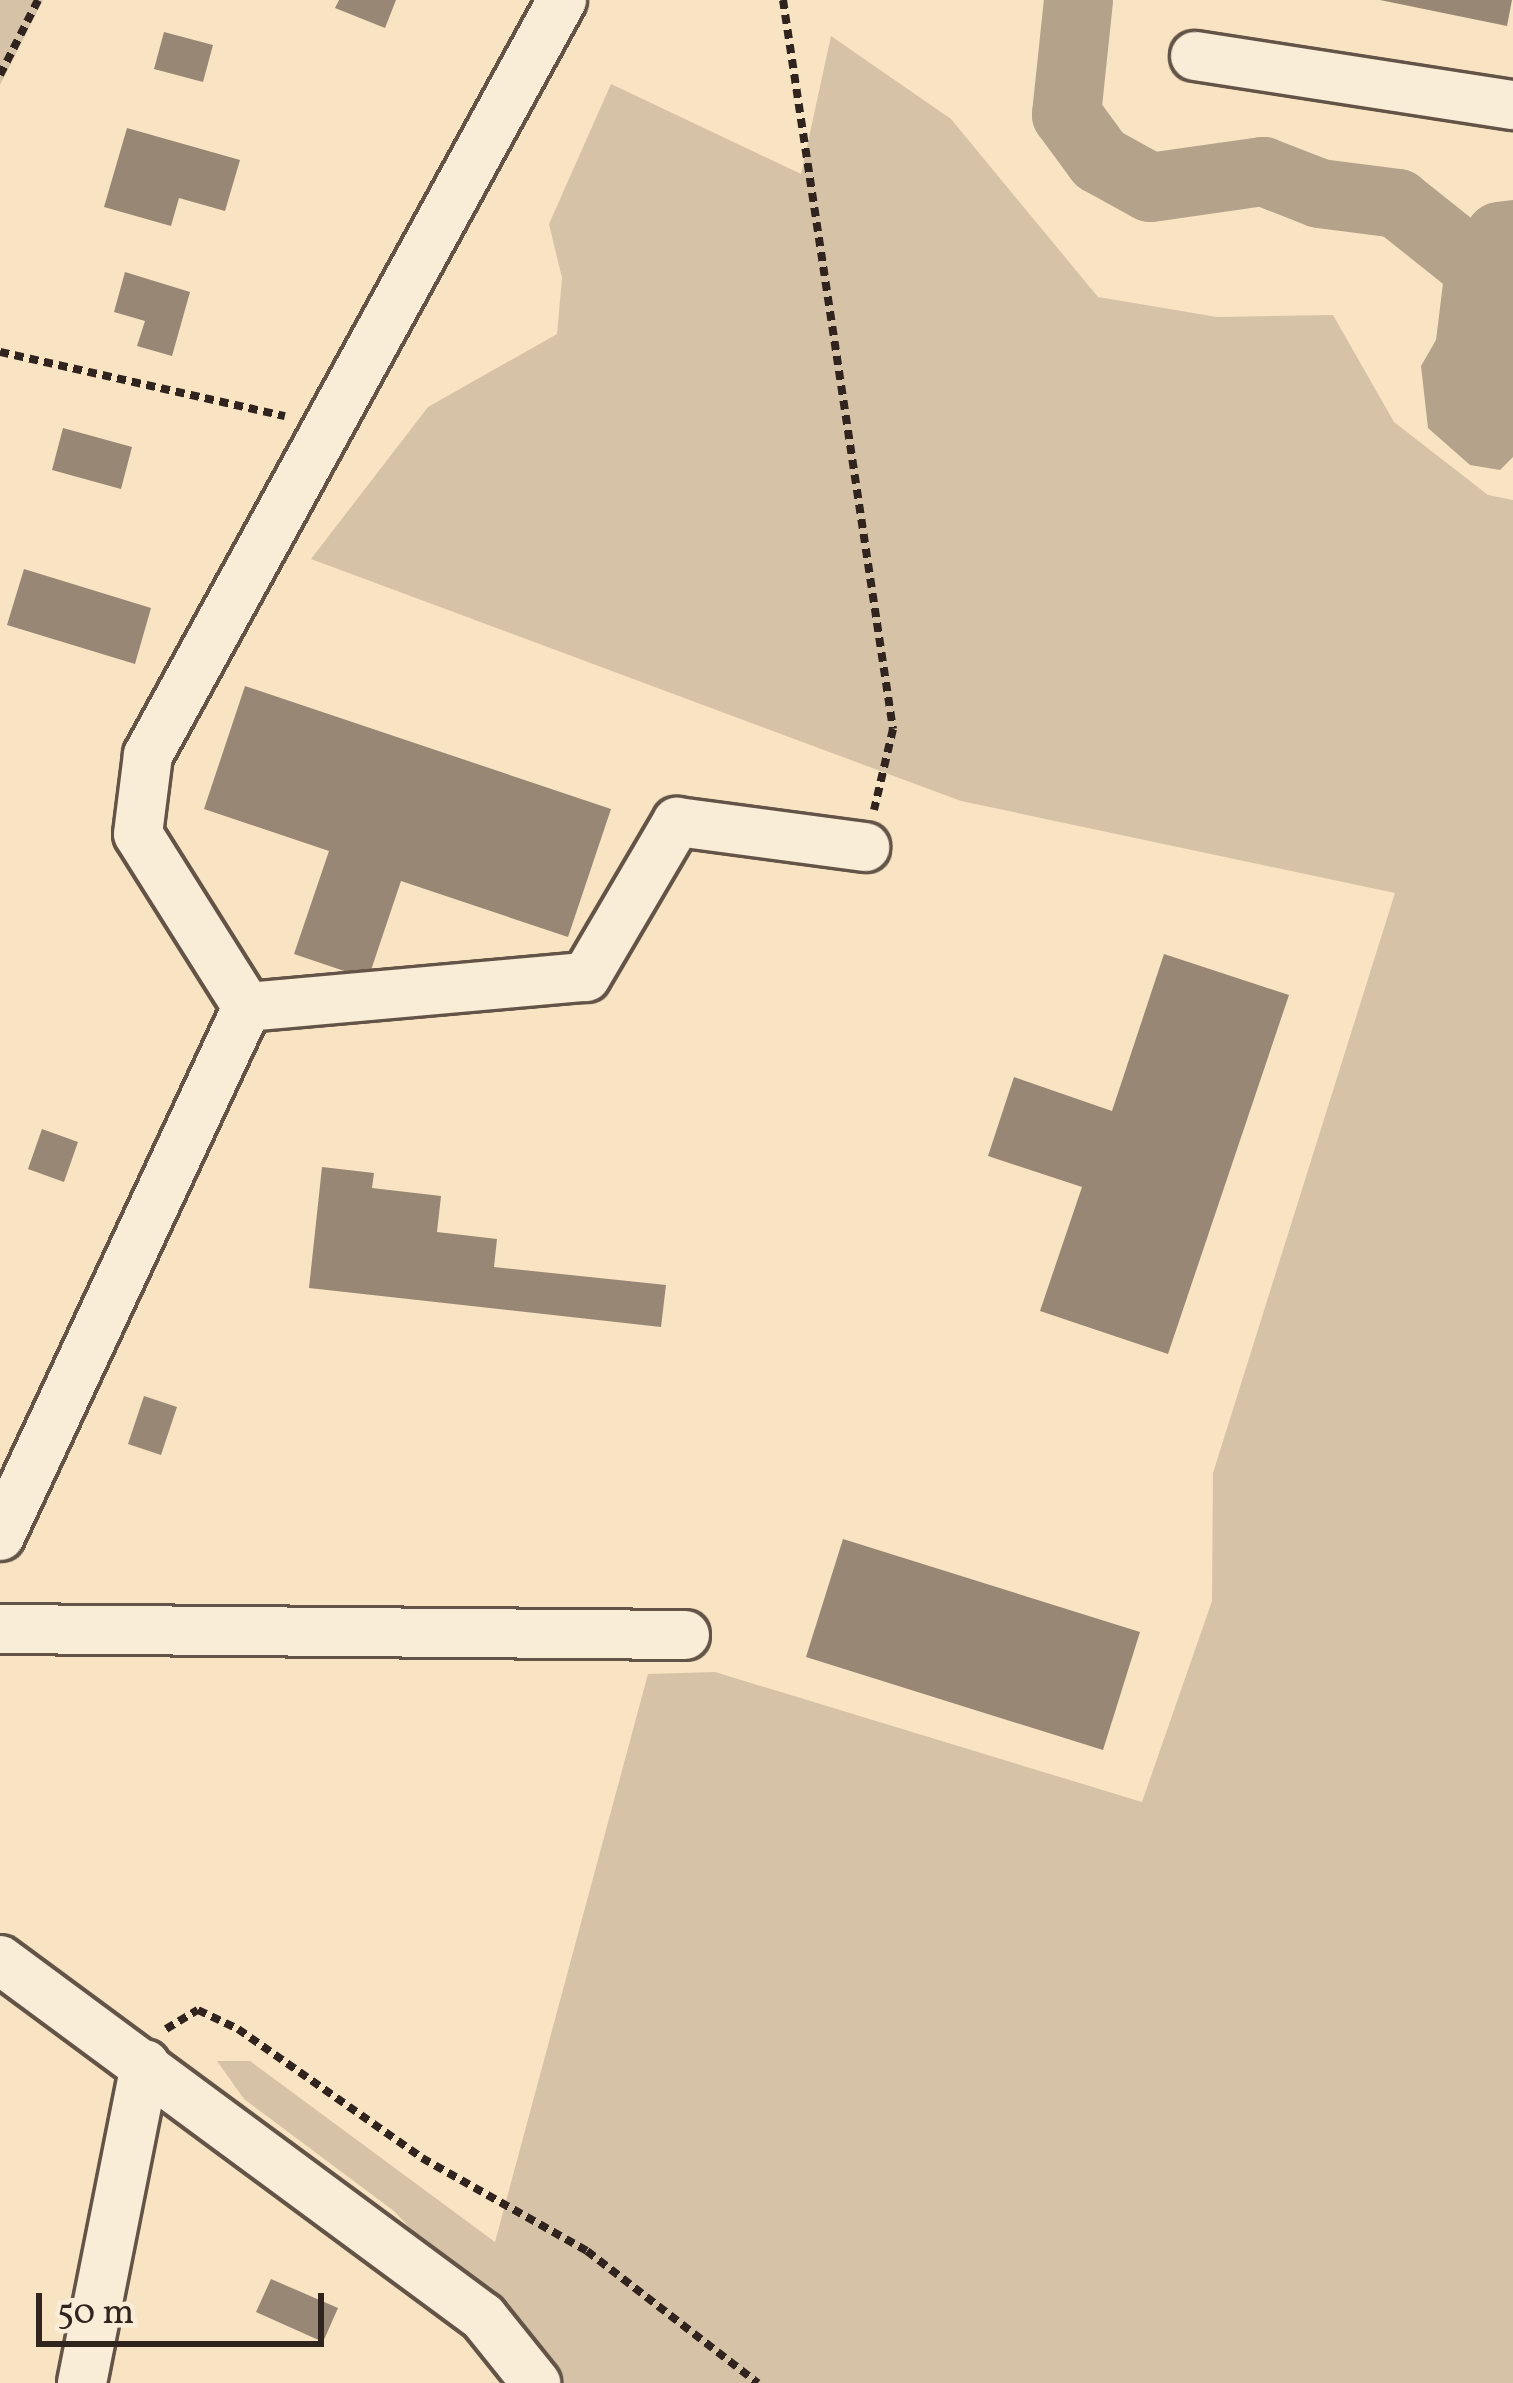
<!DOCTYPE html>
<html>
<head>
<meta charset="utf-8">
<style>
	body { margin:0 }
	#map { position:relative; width:1513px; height:2383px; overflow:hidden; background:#f8e3c3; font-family:Vollkorn,serif }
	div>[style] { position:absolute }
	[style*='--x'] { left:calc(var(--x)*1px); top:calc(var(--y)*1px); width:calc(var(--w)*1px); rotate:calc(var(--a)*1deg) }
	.green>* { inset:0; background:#d6c3a7 }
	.water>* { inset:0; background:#b4a28b }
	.river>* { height:69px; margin:-34.5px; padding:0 34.5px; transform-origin:34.5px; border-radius:34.5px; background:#b4a28b }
	.building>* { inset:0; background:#988774 }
	.path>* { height:8px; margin-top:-4px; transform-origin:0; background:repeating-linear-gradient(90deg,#31241e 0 9px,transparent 0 15px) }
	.roads { filter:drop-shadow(3px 0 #635447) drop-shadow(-3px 0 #635447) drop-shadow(0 3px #635447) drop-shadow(0 -3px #635447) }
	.minor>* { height:48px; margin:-24px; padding:0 24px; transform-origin:24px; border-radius:24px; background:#faedd8 }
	span { translate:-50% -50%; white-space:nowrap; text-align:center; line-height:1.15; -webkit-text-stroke:12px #faedd8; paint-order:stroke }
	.scale { position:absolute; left:36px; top:2293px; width:288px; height:54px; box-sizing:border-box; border:6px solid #31241e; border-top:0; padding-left:15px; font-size:36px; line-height:42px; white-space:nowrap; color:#31241e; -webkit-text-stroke:9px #faedd8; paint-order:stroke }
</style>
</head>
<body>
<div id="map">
	<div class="green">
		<div style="clip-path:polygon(0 0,43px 0,0 85px)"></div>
		<div style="clip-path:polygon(831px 36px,951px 119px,1098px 297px,1217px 317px,1333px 315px,1394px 422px,1488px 495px,1513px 500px,1513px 2383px,554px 2383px,394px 2211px,244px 2099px,217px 2061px,250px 2061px,495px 2242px,648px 1674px,715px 1672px,1142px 1802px,1212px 1601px,1213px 1473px,1395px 893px,961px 801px,311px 559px,428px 407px,557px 334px,562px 278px,549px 224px,611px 84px,801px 174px)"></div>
	</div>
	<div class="water">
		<div style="clip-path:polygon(1469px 244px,1513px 263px,1513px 457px,1500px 470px,1470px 465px,1428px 428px,1421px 366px,1436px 340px,1446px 259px)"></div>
	</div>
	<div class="river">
		<div style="--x:1078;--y:0;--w:115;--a:96"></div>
		<div style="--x:1066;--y:114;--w:56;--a:53.7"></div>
		<div style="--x:1099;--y:159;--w:58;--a:28.8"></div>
		<div style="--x:1150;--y:187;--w:114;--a:-8.1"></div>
		<div style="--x:1263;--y:171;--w:60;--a:21.4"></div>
		<div style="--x:1319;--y:193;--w:79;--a:7.3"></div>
		<div style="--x:1397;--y:203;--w:87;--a:38.5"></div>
		<div style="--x:1465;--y:257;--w:22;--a:8"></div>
		<div style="--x:1487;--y:260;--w:27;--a:-63"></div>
		<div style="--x:1499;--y:236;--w:14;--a:-8"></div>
	</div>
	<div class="building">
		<div style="clip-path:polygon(339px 0,396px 0,385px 28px,335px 8px)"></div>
		<div style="clip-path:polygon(1380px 0,1512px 0,1507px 26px)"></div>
		<div style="clip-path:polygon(164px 32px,213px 45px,203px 82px,154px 69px)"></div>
		<div style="clip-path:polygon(127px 128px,240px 160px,225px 211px,179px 198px,171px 226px,104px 207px)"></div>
		<div style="clip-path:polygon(125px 272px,190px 292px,172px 356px,137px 346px,145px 321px,114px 312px)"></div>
		<div style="clip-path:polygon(63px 428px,132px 447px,121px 489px,52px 470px)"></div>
		<div style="clip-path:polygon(24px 569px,151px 608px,135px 664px,7px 625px)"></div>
		<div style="clip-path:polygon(245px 686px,611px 809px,568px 937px,401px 881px,368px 979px,294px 954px,329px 851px,204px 809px)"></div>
		<div style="clip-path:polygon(1164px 954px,1289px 995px,1168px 1354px,1040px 1311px,1082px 1187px,988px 1156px,1014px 1077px,1112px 1111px)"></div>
		<div style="clip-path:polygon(42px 1129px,78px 1142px,64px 1182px,28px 1169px)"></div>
		<div style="clip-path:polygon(322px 1167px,374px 1173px,372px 1188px,441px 1196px,437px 1232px,497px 1239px,494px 1267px,666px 1285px,661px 1327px,309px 1288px)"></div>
		<div style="clip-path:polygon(144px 1396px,177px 1407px,161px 1455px,128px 1444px)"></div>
		<div style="clip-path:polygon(843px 1539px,1140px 1632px,1103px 1750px,806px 1657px)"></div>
		<div style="clip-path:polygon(271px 2279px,338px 2308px,323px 2342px,256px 2312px)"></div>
	</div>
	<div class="path">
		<div style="--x:783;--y:0;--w:737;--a:81.42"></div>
		<div style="--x:893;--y:729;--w:83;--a:103.2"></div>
		<div style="--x:0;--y:75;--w:84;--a:-63.1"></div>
		<div style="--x:0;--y:352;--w:292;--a:12.7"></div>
		<div style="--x:166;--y:2029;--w:37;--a:-31"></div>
		<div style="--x:198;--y:2010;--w:44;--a:25.4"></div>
		<div style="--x:238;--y:2029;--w:225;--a:35"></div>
		<div style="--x:422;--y:2158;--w:189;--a:29.4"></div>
		<div style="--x:587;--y:2251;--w:216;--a:37.7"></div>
	</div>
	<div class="roads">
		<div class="minor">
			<div style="--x:1195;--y:56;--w:322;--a:8.8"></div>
			<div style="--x:247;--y:1007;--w:204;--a:-122.2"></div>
			<div style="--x:138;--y:834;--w:80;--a:-82.8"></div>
			<div style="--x:148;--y:755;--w:861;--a:-61.26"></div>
			<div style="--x:0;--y:1536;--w:584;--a:-64.97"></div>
			<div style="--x:247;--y:1007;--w:340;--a:-5.1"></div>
			<div style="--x:586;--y:977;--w:180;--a:-59.6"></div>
			<div style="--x:677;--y:822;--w:190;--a:7.6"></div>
			<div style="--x:0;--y:1629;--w:685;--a:0.5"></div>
			<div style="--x:0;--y:1960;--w:601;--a:36.47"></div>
			<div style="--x:483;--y:2317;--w:85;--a:51.2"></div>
			<div style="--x:82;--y:2383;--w:325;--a:-78.8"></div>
		</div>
	</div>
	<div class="scale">50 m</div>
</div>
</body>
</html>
